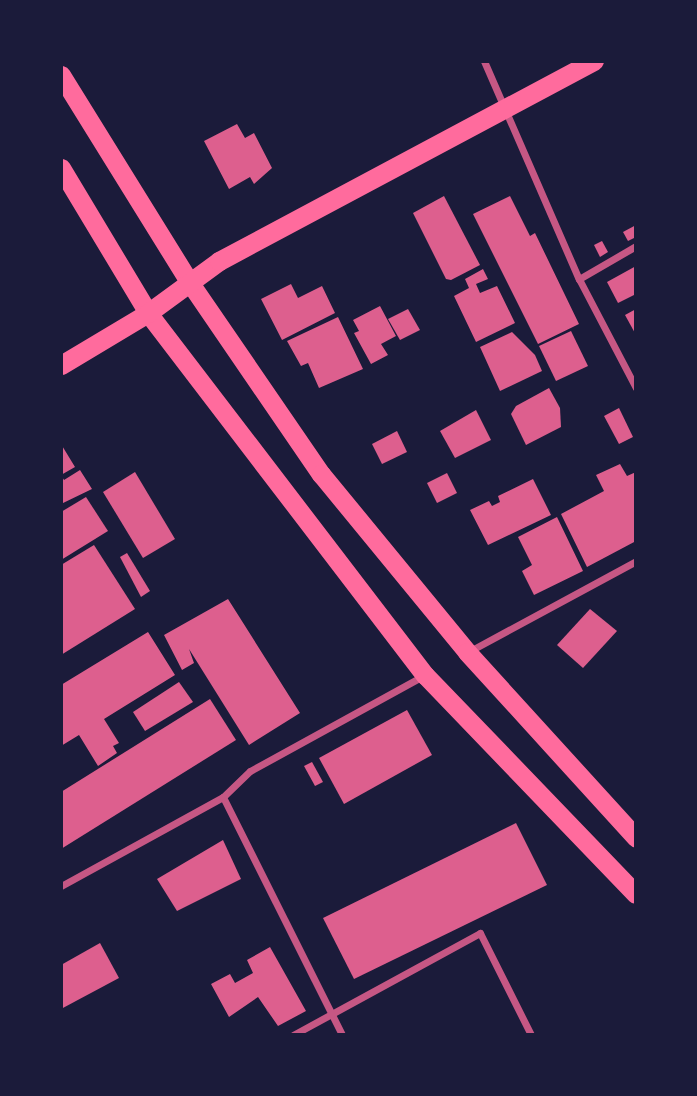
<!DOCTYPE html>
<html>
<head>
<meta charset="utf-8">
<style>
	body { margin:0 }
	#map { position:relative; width:697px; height:1096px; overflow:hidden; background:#1b1b3a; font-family:"Noto Sans",sans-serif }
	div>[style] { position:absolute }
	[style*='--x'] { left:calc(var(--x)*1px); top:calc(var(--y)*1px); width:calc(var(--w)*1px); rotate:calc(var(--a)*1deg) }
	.building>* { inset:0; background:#dd5f8e }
	.minor>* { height:7px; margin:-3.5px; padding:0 3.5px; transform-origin:3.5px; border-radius:3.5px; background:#c65784 }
	.trunk>* { height:19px; margin:-9.5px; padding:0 9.5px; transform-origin:9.5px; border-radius:9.5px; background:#ff6b9d }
	span { translate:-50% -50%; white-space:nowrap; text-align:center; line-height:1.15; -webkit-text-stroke:7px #1b1b3a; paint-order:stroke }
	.frame { position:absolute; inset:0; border:63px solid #1b1b3a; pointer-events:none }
</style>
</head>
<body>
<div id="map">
	<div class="building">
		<div style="clip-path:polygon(237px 124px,245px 138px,254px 133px,272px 168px,254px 184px,250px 177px,229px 189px,204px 141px)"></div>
		<div style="clip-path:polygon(444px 196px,480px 265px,451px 280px,446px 279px,413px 213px)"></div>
		<div style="clip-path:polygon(510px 196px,530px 236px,535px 233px,579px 324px,538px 344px,473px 214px)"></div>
		<div style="clip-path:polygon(636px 225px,636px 237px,628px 241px,623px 232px)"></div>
		<div style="clip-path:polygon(602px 241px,608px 252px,600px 257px,594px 245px)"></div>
		<div style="clip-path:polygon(636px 266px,636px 294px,618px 303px,607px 282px)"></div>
		<div style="clip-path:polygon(483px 269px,488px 279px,476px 284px,480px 293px,497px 286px,515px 323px,476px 342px,454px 296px,469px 288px,465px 279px)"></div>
		<div style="clip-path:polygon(291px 284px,298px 298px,322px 286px,335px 313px,282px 340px,261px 299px)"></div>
		<div style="clip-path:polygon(380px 306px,396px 336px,381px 344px,388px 355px,371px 364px,354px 333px,359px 331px,353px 320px)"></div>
		<div style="clip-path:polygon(408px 309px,420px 330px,400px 340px,388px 319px)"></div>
		<div style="clip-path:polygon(636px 309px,636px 335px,625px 315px)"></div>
		<div style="clip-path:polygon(338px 317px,363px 369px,319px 388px,308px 363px,301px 366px,287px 341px)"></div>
		<div style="clip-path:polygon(571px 331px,588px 366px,556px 381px,539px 346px)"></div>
		<div style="clip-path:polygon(512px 332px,535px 355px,542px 371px,500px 391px,480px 347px)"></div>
		<div style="clip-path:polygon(549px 388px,560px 408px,561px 427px,526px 445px,511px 414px,516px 406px)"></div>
		<div style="clip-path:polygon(619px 408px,633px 437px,619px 444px,604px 416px)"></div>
		<div style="clip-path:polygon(476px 410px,491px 440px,455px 458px,440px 431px)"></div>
		<div style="clip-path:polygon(397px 431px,407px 452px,382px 464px,372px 444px)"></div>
		<div style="clip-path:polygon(61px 444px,75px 467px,61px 475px,64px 480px,80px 470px,92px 489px,61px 504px)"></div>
		<div style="clip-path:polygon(620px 464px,627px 476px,636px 472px,636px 541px,587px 567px,561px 514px,604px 491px,596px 475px)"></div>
		<div style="clip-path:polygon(135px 472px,175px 539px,143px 558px,103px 492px)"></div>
		<div style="clip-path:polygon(447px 473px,457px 493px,437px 503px,427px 483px)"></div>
		<div style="clip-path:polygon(533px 479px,551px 515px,488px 545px,470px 510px,489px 501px,492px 506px,500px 502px,498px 496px)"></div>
		<div style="clip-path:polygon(86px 497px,108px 531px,61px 560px,61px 512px)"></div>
		<div style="clip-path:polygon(557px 517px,583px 571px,534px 595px,522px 571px,532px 565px,518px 537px)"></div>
		<div style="clip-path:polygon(94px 545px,135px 609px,61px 655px,61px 565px)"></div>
		<div style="clip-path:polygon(127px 553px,150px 591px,141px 597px,120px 557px)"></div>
		<div style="clip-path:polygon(228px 599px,300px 713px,249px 745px,189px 649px,194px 663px,182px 670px,164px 635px)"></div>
		<div style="clip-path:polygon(590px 609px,617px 631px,583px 668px,557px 645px)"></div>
		<div style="clip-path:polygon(148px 632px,175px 675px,104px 719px,119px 743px,113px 746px,117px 753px,98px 766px,79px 735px,61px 746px,61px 685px)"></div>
		<div style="clip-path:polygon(179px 682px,193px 702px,145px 731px,133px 712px)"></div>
		<div style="clip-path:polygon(210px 699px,236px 740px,61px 849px,61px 792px)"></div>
		<div style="clip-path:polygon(407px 710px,432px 755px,344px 804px,319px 758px)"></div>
		<div style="clip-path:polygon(312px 762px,323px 782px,315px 786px,304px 766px)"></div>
		<div style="clip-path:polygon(516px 823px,547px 885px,354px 979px,323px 918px)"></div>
		<div style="clip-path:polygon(223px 840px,241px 879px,177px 911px,157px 879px)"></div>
		<div style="clip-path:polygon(100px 943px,119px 978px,61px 1009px,61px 965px)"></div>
		<div style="clip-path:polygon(270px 947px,306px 1011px,278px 1026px,258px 997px,229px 1017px,211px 984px,230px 974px,235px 983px,253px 973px,247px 960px)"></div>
	</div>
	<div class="minor">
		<div style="--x:484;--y:61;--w:238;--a:66.5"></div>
		<div style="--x:579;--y:279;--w:123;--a:62.4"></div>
		<div style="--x:579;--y:279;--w:66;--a:-30.1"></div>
		<div style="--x:468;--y:652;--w:191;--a:-28.4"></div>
		<div style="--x:223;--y:797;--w:266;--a:63.4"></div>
		<div style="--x:61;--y:886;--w:185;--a:-28.8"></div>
		<div style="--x:223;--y:797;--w:37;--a:-44"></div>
		<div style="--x:250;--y:771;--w:197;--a:-28.8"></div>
		<div style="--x:293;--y:1035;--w:213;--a:-28.6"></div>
		<div style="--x:480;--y:933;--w:114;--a:63.4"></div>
	</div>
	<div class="trunk">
		<div style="--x:61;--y:75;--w:245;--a:58.2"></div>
		<div style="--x:190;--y:283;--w:232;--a:55.6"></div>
		<div style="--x:321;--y:474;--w:230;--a:50.6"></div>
		<div style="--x:467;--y:652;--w:251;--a:47.7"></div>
		<div style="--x:61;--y:168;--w:169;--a:59"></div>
		<div style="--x:148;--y:313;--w:456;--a:52.6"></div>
		<div style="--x:425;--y:675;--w:304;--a:46.1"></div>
		<div style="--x:61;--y:365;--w:101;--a:-30.9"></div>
		<div style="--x:148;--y:313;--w:88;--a:-36.2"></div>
		<div style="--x:219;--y:261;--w:425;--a:-28.1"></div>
	</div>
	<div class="frame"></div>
</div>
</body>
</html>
